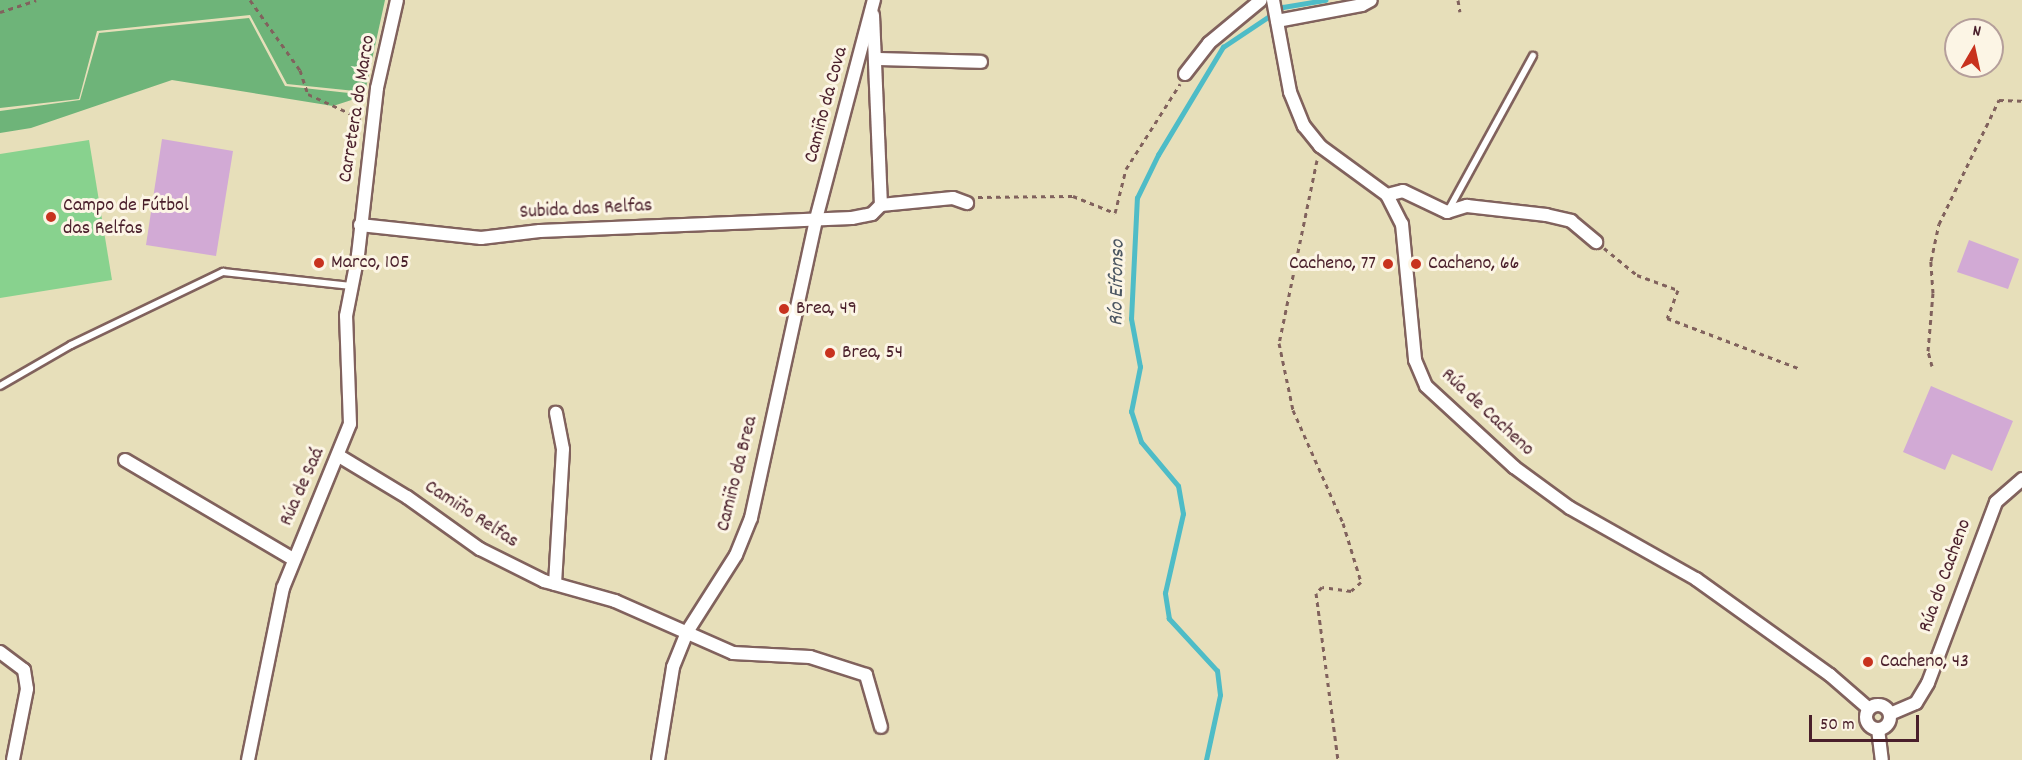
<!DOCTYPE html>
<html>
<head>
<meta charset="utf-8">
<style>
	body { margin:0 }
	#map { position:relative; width:2022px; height:760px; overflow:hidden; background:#e7dfba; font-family:Dekko,sans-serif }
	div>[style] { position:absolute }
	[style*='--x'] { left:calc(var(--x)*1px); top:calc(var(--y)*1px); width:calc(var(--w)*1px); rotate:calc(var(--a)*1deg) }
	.green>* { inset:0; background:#88d28e }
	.forest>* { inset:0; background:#6eb479 }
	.stream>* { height:4.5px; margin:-2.25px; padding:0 2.25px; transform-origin:2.25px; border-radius:2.25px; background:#4ebcc7 }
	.building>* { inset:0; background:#d2aad5 }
	.path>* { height:3px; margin-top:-1.5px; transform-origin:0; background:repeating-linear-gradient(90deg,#81625d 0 4.5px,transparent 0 9px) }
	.roads { filter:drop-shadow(2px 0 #81625d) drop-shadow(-2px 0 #81625d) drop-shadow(0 2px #81625d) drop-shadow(0 -2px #81625d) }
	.lane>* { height:6px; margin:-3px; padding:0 3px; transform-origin:3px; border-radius:3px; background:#fff }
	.street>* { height:12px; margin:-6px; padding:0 6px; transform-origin:6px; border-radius:6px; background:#fff }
	.street>.ring { margin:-6px; padding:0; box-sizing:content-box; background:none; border:12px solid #fff; border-radius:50% }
	.dots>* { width:16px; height:16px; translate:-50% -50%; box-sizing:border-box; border:3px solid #fcf5e5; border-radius:50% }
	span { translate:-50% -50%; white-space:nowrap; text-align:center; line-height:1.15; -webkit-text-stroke:6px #fcf5e5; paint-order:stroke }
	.street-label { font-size:20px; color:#4a1f2b }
	.poi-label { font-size:20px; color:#4a1f2b }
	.left { translate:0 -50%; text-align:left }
	.right { translate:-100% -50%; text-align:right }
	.water-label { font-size:21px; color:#4b5662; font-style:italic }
	.north { position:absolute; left:1944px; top:18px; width:60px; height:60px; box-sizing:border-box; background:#fcf5e5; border:2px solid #b59f9b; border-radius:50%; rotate:9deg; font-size:16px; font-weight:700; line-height:24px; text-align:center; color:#4a1f2b }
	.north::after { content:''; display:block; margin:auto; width:21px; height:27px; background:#c8321e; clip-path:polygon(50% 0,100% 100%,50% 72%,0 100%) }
	.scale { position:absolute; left:1809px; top:715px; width:110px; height:27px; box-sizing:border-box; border:3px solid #4a1f2b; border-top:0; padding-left:8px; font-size:18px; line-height:21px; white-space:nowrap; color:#4a1f2b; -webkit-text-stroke:4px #fcf5e5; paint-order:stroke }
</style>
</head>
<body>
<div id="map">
	<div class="green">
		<div style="clip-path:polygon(89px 140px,112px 280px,0 298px,0 154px)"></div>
	</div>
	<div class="forest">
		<div style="clip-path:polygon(0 0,385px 0,365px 92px,287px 84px,250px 15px,97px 31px,79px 99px,0 108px)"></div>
		<div style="clip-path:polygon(249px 18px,285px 86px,367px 95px,333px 106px,172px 80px,31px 128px,0 133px,0 111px,80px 100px,99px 33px)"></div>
	</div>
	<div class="stream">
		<div style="--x:1206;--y:760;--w:66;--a:-77.8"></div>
		<div style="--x:1220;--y:695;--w:24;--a:-97"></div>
		<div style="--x:1217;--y:671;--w:71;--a:-132.7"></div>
		<div style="--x:1169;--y:619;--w:26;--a:-99"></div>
		<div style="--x:1165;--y:593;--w:81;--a:-77.2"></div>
		<div style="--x:1183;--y:514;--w:28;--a:-100"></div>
		<div style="--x:1178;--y:486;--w:57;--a:-130.1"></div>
		<div style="--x:1141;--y:442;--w:32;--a:-108"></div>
		<div style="--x:1131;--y:412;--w:46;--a:-78.7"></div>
		<div style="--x:1140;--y:367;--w:49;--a:-100.6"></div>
		<div style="--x:1131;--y:319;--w:121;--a:-87.2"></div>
		<div style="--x:1137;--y:198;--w:48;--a:-64"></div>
		<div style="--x:1158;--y:155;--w:126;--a:-59"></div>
		<div style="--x:1223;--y:47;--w:72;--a:-33.7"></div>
		<div style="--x:1283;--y:7;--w:43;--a:-9.5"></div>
	</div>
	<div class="building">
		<div style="clip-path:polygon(162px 139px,233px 151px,216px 256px,146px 245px)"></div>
		<div style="clip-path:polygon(1969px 240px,2019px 259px,2008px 289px,1957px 272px)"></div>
		<div style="clip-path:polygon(1931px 386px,2013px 421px,1992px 471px,1952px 454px,1945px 470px,1903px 452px)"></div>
	</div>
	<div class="path">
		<div style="--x:250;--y:0;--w:86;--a:54.5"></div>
		<div style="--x:300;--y:70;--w:25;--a:72"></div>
		<div style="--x:308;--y:94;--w:60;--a:24.8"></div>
		<div style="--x:1458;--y:0;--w:12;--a:81"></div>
		<div style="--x:0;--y:12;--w:38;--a:-18"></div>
		<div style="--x:1317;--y:160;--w:187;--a:101.7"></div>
		<div style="--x:1279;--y:343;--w:68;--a:78.2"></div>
		<div style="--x:1293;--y:410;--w:124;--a:66.1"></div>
		<div style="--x:1343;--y:523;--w:62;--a:73"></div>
		<div style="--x:1361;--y:582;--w:13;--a:138"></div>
		<div style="--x:1351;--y:591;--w:29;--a:-172"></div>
		<div style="--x:1322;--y:587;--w:8;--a:135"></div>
		<div style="--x:1316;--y:593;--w:168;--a:82.5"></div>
		<div style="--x:978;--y:197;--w:95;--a:-0.6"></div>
		<div style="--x:1073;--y:196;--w:45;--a:22"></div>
		<div style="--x:1115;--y:213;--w:45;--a:-76"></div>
		<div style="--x:1126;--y:169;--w:101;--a:-57.6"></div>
		<div style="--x:1604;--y:248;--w:43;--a:39.3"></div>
		<div style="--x:1637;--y:275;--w:44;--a:20.1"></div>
		<div style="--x:1678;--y:290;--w:30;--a:111"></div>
		<div style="--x:1667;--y:318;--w:140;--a:20.9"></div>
		<div style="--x:1932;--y:366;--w:16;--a:-105"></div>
		<div style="--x:1928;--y:351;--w:58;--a:-85.1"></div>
		<div style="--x:1933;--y:293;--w:32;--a:-94"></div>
		<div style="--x:1931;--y:261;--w:38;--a:-78"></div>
		<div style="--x:1939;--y:224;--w:138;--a:-64.2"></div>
		<div style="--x:1999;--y:100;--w:23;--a:2"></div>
	</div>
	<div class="roads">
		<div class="lane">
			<div style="--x:1448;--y:211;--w:177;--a:-61.3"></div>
			<div style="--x:0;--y:386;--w:82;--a:-30"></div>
			<div style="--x:71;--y:345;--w:169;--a:-25.7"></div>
			<div style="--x:223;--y:272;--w:129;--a:6.2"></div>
		</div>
		<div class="street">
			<div style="--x:1273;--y:0;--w:94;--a:79.5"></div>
			<div style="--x:1290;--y:92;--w:37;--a:68"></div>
			<div style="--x:1304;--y:126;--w:26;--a:51"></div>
			<div style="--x:1320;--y:146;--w:83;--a:36.2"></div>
			<div style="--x:1387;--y:195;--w:33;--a:63"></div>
			<div style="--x:1402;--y:224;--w:137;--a:84.5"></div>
			<div style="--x:1415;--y:360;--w:28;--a:67"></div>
			<div style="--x:1426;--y:386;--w:120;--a:42.6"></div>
			<div style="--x:1514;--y:467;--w:69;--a:36.2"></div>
			<div style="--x:1570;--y:508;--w:145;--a:29.4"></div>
			<div style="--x:1696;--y:579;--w:165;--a:35.6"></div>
			<div style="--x:1830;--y:675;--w:50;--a:41"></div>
			<div style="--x:873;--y:15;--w:190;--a:87.6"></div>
			<div style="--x:1277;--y:21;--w:86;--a:-10.7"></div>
			<div style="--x:1362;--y:5;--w:10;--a:-29"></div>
			<div style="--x:876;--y:59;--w:105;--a:1.6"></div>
			<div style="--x:1185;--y:74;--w:39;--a:-52"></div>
			<div style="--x:1209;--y:43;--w:67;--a:-39.6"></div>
			<div style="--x:1387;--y:195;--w:16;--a:-14"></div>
			<div style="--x:1403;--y:191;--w:49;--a:25.5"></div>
			<div style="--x:1447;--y:212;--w:21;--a:-17"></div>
			<div style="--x:1467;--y:206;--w:80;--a:6.5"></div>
			<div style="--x:1546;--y:215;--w:26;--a:13"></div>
			<div style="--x:1571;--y:221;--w:33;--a:40"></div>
			<div style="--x:360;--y:225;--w:122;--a:6.1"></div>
			<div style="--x:481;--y:238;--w:59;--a:-6.8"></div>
			<div style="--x:540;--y:231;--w:312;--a:-2.4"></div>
			<div style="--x:852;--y:218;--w:20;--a:-11"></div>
			<div style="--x:872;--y:214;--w:13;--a:-45"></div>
			<div style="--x:881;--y:205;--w:72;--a:-5.6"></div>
			<div style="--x:953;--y:198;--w:15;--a:20"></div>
			<div style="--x:339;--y:456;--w:79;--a:31.1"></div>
			<div style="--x:407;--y:497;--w:90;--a:35.5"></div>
			<div style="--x:480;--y:549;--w:72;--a:26.6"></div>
			<div style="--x:544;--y:581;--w:74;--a:15.7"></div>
			<div style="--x:615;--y:601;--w:129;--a:23.8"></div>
			<div style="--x:733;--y:653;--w:77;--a:3"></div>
			<div style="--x:810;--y:657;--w:59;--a:17.8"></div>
			<div style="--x:866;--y:675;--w:54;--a:73.9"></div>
			<div style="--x:125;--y:460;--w:195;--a:30.5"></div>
			<div style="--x:555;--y:584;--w:135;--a:-86.6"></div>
			<div style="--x:563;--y:449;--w:37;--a:-101"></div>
			<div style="--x:0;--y:652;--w:30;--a:37"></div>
			<div style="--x:24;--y:670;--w:19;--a:81"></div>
			<div style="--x:27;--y:689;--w:72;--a:101.2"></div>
			<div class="ring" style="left:1866px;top:705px;width:12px;height:12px"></div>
			<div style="--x:1890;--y:714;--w:28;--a:-23"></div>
			<div style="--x:1916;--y:703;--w:23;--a:-59"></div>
			<div style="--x:1928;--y:683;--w:193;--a:-69.4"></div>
			<div style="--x:1996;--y:502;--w:35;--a:-41"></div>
			<div style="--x:1878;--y:729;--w:31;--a:83"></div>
			<div style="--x:248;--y:760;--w:176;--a:-78.5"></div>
			<div style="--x:283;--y:588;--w:177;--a:-67.8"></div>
			<div style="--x:350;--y:424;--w:108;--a:-92.1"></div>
			<div style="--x:346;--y:316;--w:62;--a:-78.9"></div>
			<div style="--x:358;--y:255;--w:168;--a:-83.5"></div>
			<div style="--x:377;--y:88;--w:90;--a:-77.2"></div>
			<div style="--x:658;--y:760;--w:94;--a:-80.8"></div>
			<div style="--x:673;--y:667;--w:38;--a:-68"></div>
			<div style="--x:687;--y:632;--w:91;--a:-57.5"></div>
			<div style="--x:736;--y:555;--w:40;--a:-68"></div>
			<div style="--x:751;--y:518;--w:306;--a:-77.7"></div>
			<div style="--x:816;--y:219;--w:227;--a:-75.2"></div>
		</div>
	</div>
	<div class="dots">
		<div style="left:51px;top:217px;background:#c8321e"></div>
		<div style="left:319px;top:263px;background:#c8321e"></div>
		<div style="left:1388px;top:264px;background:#c8321e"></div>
		<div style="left:1416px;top:264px;background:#c8321e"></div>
		<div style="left:784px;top:309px;background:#c8321e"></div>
		<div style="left:830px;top:353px;background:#c8321e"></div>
		<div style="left:1868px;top:662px;background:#c8321e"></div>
	</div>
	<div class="street-label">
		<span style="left:827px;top:105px;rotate:-75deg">Camiño da Cova</span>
		<span style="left:358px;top:109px;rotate:-81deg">Carretera do Marco</span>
		<span style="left:586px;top:210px;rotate:-3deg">Subida das Relfas</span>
		<span style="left:1487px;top:413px;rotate:43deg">Rúa de Cacheno</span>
		<span style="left:738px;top:474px;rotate:-76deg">Camiño da Brea</span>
		<span style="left:303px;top:487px;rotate:-66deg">Rúa de Saá</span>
		<span style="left:471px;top:515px;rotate:33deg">Camiño Relfas</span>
		<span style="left:1946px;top:576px;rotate:-70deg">Rúa do Cacheno</span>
	</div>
	<div class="poi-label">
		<span class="left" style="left:63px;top:218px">Campo de Fútbol<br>das Relfas</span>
		<span class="left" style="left:331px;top:263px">Marco, 105</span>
		<span class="right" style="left:1376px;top:264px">Cacheno, 77</span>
		<span class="left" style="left:1428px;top:264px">Cacheno, 66</span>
		<span class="left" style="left:796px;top:309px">Brea, 49</span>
		<span class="left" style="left:842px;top:353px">Brea, 54</span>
		<span class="left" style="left:1880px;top:662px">Cacheno, 43</span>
	</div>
	<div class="water-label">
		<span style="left:1118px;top:283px;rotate:-89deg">Río Eifonso</span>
	</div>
	<div class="north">N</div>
	<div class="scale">50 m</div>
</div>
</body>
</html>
